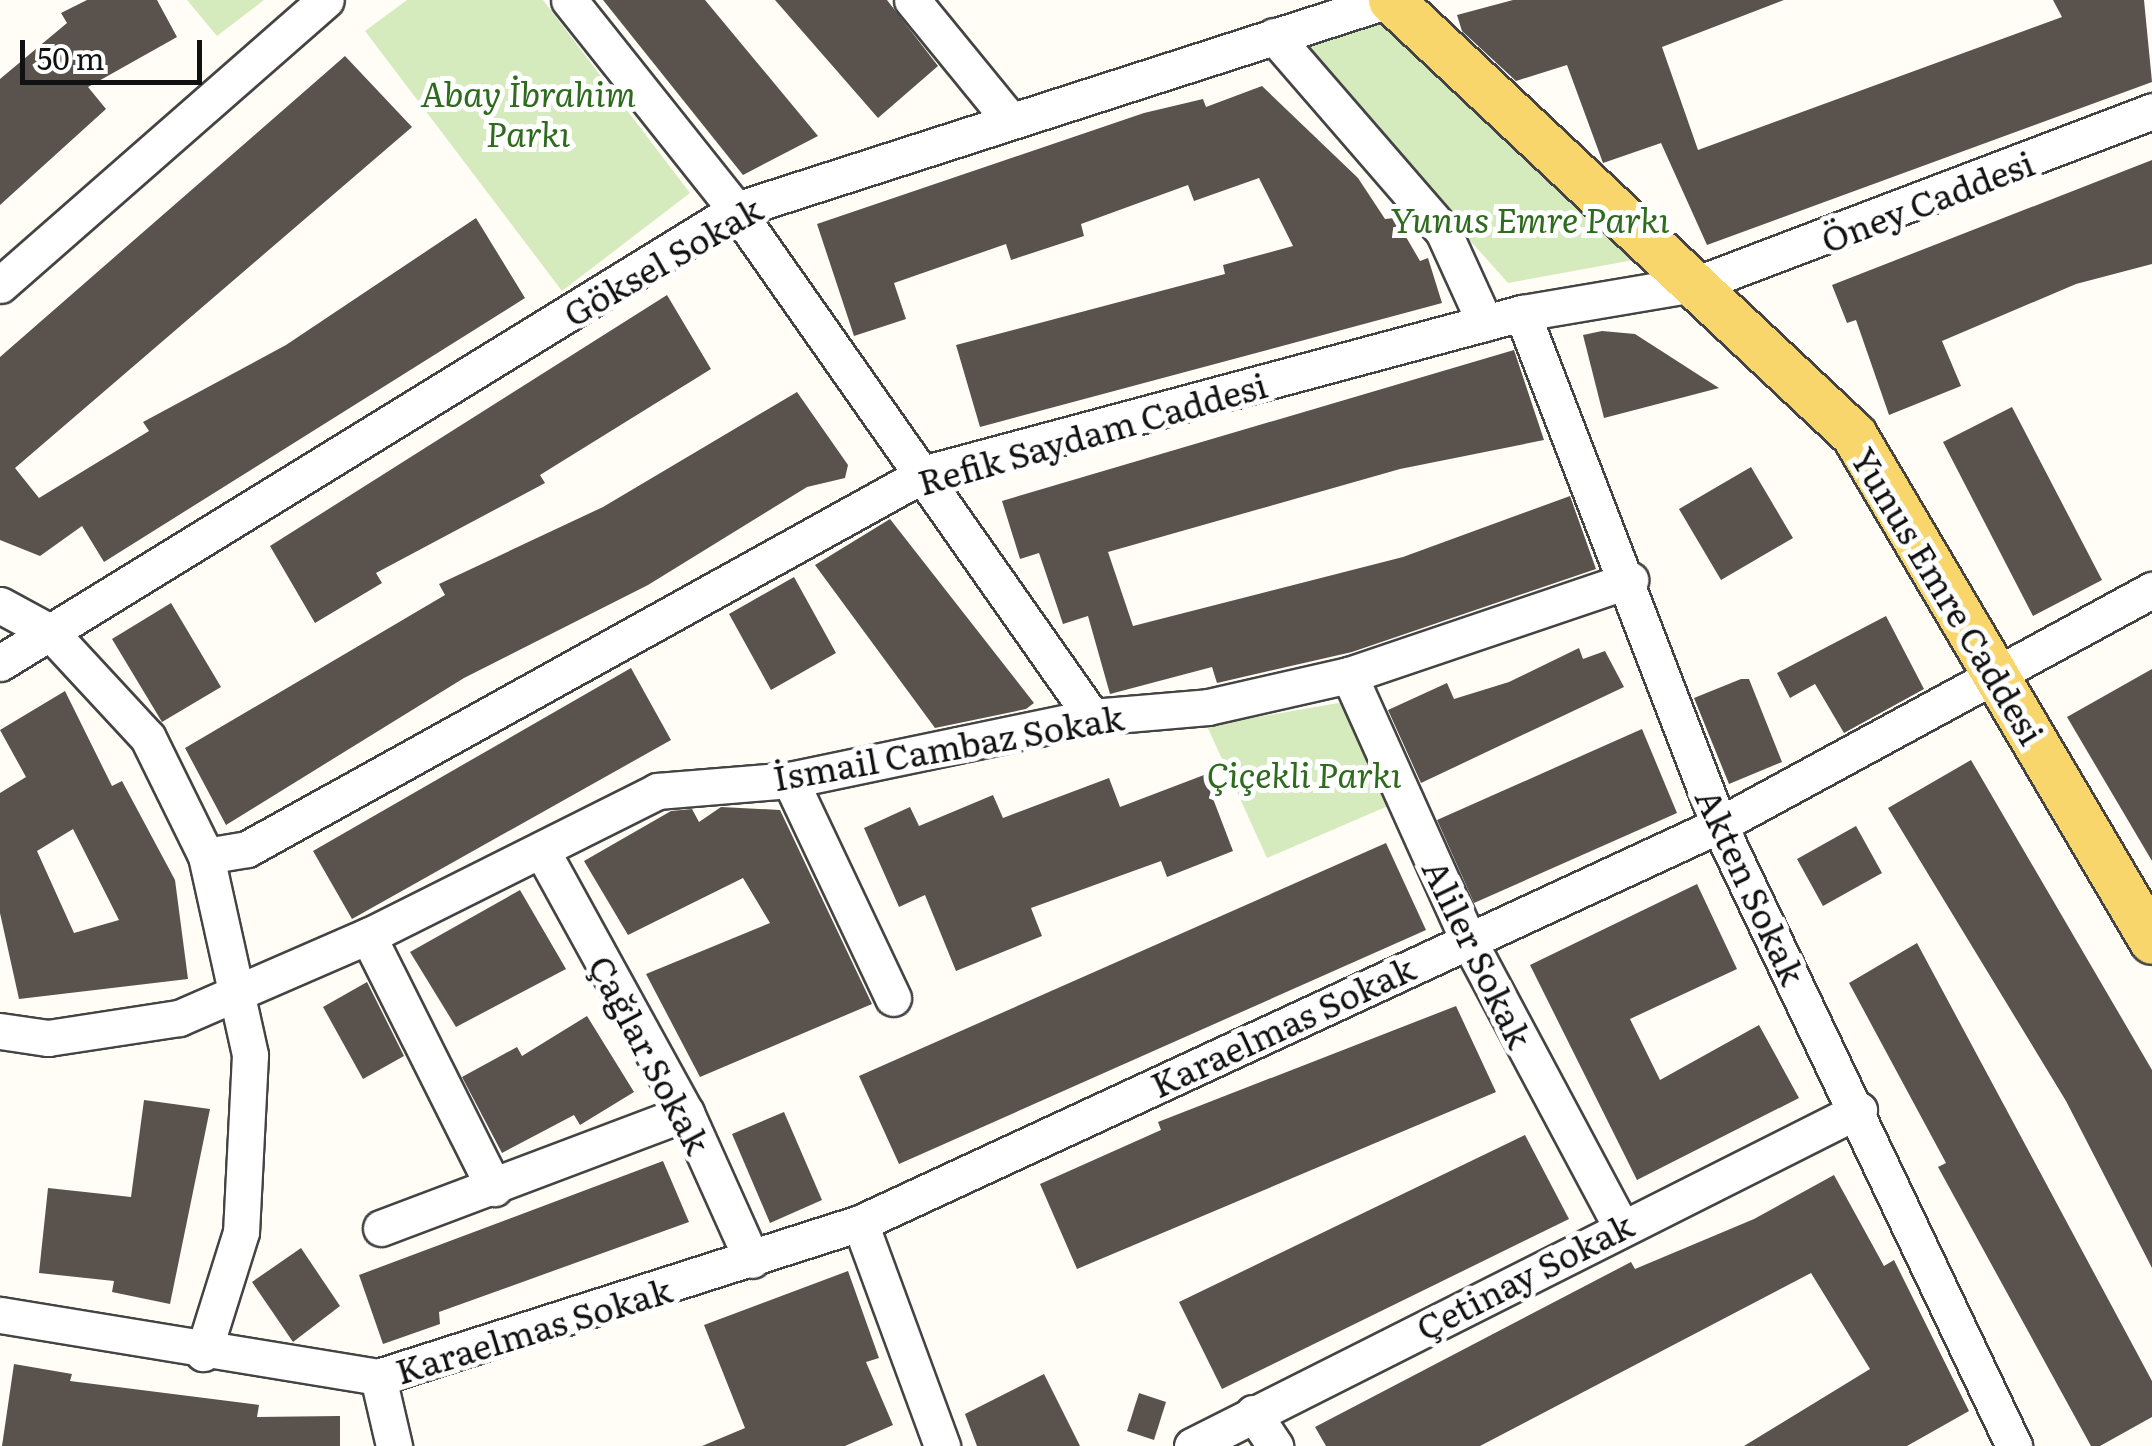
<!DOCTYPE html>
<html>
<head>
<meta charset="utf-8">
<style>
	body { margin:0 }
	#map { position:relative; width:2152px; height:1446px; overflow:hidden; background:#fffdf5; font-family:Literata,serif }
	div>[style] { position:absolute }
	[style*='--x'] { left:calc(var(--x)*1px); top:calc(var(--y)*1px); width:calc(var(--w)*1px); rotate:calc(var(--a)*1deg) }
	.green>* { inset:0; background:#d5ebbd }
	.building>* { inset:0; background:#5a524d }
	.roads { filter:drop-shadow(2px 0 #444) drop-shadow(-2px 0 #444) drop-shadow(0 2px #444) drop-shadow(0 -2px #444) }
	.minor>* { height:35px; margin:-17.5px; padding:0 17.5px; transform-origin:17.5px; border-radius:17.5px; background:#fff }
	.major>* { height:45px; margin:-22.5px; padding:0 22.5px; transform-origin:22.5px; border-radius:22.5px; background:#f9d66b }
	span { translate:-50% -50%; white-space:nowrap; text-align:center; line-height:1.15; -webkit-text-stroke:10px #fff; paint-order:stroke }
	.park-label { font-size:35px; color:#2f6b1f; font-style:italic }
	.street-label { font-size:35px; color:#111 }
	.scale { position:absolute; left:20px; top:40px; width:182px; height:45px; box-sizing:border-box; border:5px solid #111; border-top:0; padding-left:12px; font-size:30px; line-height:35px; white-space:nowrap; color:#111; -webkit-text-stroke:8px #fff; paint-order:stroke }
</style>
</head>
<body>
<div id="map">
	<div class="green">
		<div style="clip-path:polygon(187px 0,264px 0,217px 36px)"></div>
		<div style="clip-path:polygon(407px 0,543px 0,690px 193px,562px 291px,365px 31px)"></div>
		<div style="clip-path:polygon(1393px 14px,1661px 255px,1508px 283px,1300px 50px)"></div>
		<div style="clip-path:polygon(1344px 702px,1388px 806px,1267px 858px,1207px 726px)"></div>
	</div>
	<div class="building">
		<div style="clip-path:polygon(87px 0,157px 0,177px 37px,88px 87px,106px 109px,0 205px,0 79px,67px 23px,61px 13px)"></div>
		<div style="clip-path:polygon(603px 0,705px 0,818px 136px,743px 175px)"></div>
		<div style="clip-path:polygon(775px 0,887px 0,938px 66px,878px 118px)"></div>
		<div style="clip-path:polygon(1513px 0,1784px 0,1662px 47px,1698px 150px,2062px 17px,2053px 0,2144px 0,2152px 82px,1707px 245px,1661px 143px,1603px 163px,1567px 65px,1516px 81px,1462px 31px,1457px 15px)"></div>
		<div style="clip-path:polygon(345px 56px,412px 127px,15px 468px,39px 498px,149px 431px,143px 422px,286px 345px,476px 218px,525px 298px,104px 562px,82px 526px,40px 556px,0 540px,0 357px)"></div>
		<div style="clip-path:polygon(1262px 86px,1358px 178px,1385px 219px,1395px 218px,1420px 261px,1428px 258px,1442px 303px,980px 427px,956px 345px,1225px 274px,1223px 265px,1293px 246px,1259px 178px,1194px 201px,1188px 185px,1081px 224px,1084px 236px,1011px 260px,1006px 244px,894px 283px,906px 319px,854px 336px,817px 224px,1144px 113px,1203px 99px,1206px 107px)"></div>
		<div style="clip-path:polygon(2152px 160px,2152px 264px,2076px 284px,1942px 341px,1961px 386px,1889px 415px,1856px 320px,1847px 323px,1832px 285px)"></div>
		<div style="clip-path:polygon(667px 295px,711px 369px,540px 475px,545px 483px,376px 573px,382px 583px,315px 623px,270px 546px)"></div>
		<div style="clip-path:polygon(1602px 331px,1635px 334px,1719px 388px,1604px 418px,1583px 335px)"></div>
		<div style="clip-path:polygon(1514px 350px,1544px 440px,1400px 469px,1108px 552px,1133px 626px,1403px 557px,1570px 496px,1596px 569px,1352px 652px,1217px 683px,1212px 667px,1110px 694px,1088px 616px,1063px 624px,1039px 553px,1020px 559px,1002px 501px)"></div>
		<div style="clip-path:polygon(797px 392px,848px 465px,845px 478px,807px 487px,648px 585px,464px 678px,226px 825px,185px 748px,445px 595px,439px 584px,603px 507px)"></div>
		<div style="clip-path:polygon(2012px 407px,2102px 580px,2033px 616px,1943px 442px)"></div>
		<div style="clip-path:polygon(1751px 467px,1793px 538px,1721px 580px,1679px 509px)"></div>
		<div style="clip-path:polygon(890px 519px,1034px 703px,1026px 709px,935px 728px,815px 565px)"></div>
		<div style="clip-path:polygon(794px 577px,836px 653px,771px 690px,729px 614px)"></div>
		<div style="clip-path:polygon(171px 603px,221px 687px,162px 722px,112px 639px)"></div>
		<div style="clip-path:polygon(1886px 616px,1924px 689px,1844px 733px,1815px 684px,1790px 698px,1777px 673px)"></div>
		<div style="clip-path:polygon(1579px 648px,1583px 659px,1605px 651px,1624px 687px,1421px 783px,1388px 710px,1447px 683px,1454px 699px,1509px 682px)"></div>
		<div style="clip-path:polygon(631px 668px,671px 740px,352px 919px,313px 851px)"></div>
		<div style="clip-path:polygon(2152px 669px,2152px 861px,2067px 717px)"></div>
		<div style="clip-path:polygon(1741px 679px,1749px 679px,1782px 762px,1729px 784px,1694px 698px)"></div>
		<div style="clip-path:polygon(evenodd,65px 691px,112px 786px,122px 781px,175px 880px,188px 979px,19px 999px,0 913px,0 793px,26px 777px,0 730px,65px 691px,73px 829px,119px 920px,74px 933px,37px 851px,73px 829px)"></div>
		<div style="clip-path:polygon(1642px 729px,1677px 813px,1474px 903px,1437px 820px)"></div>
		<div style="clip-path:polygon(1971px 760px,2152px 1070px,2152px 1268px,2066px 1101px,1888px 808px)"></div>
		<div style="clip-path:polygon(1204px 775px,1233px 851px,1167px 877px,1161px 861px,1031px 908px,1042px 936px,956px 971px,925px 895px,899px 907px,864px 828px,910px 807px,919px 826px,993px 795px,1003px 818px,1109px 778px,1120px 807px)"></div>
		<div style="clip-path:polygon(721px 807px,780px 810px,872px 1004px,700px 1077px,646px 974px,770px 923px,743px 878px,628px 935px,584px 861px,671px 811px,692px 809px,699px 822px)"></div>
		<div style="clip-path:polygon(1856px 826px,1882px 873px,1823px 906px,1797px 859px)"></div>
		<div style="clip-path:polygon(1386px 843px,1426px 930px,899px 1164px,859px 1076px)"></div>
		<div style="clip-path:polygon(1697px 884px,1737px 969px,1630px 1019px,1660px 1080px,1759px 1025px,1799px 1098px,1637px 1180px,1530px 965px)"></div>
		<div style="clip-path:polygon(520px 890px,566px 969px,456px 1027px,410px 952px)"></div>
		<div style="clip-path:polygon(1917px 943px,2152px 1381px,2152px 1417px,2100px 1446px,2091px 1446px,1938px 1167px,1946px 1163px,1849px 983px)"></div>
		<div style="clip-path:polygon(367px 982px,404px 1056px,363px 1079px,323px 1007px)"></div>
		<div style="clip-path:polygon(1456px 1006px,1496px 1092px,1077px 1269px,1040px 1184px,1161px 1130px,1158px 1122px)"></div>
		<div style="clip-path:polygon(587px 1016px,634px 1092px,580px 1125px,574px 1115px,502px 1153px,462px 1077px,517px 1047px,522px 1056px)"></div>
		<div style="clip-path:polygon(144px 1100px,210px 1109px,170px 1304px,112px 1292px,114px 1281px,39px 1273px,48px 1188px,131px 1197px)"></div>
		<div style="clip-path:polygon(784px 1112px,822px 1200px,770px 1223px,732px 1134px)"></div>
		<div style="clip-path:polygon(1525px 1135px,1569px 1219px,1222px 1389px,1179px 1302px)"></div>
		<div style="clip-path:polygon(663px 1161px,689px 1222px,439px 1312px,440px 1324px,383px 1344px,359px 1275px)"></div>
		<div style="clip-path:polygon(1834px 1175px,1884px 1266px,1894px 1260px,1969px 1411px,1907px 1446px,1744px 1446px,1870px 1369px,1811px 1273px,1480px 1446px,1326px 1446px,1315px 1427px,1631px 1262px,1635px 1269px,1754px 1219px)"></div>
		<div style="clip-path:polygon(301px 1248px,340px 1306px,293px 1342px,252px 1282px)"></div>
		<div style="clip-path:polygon(848px 1271px,879px 1358px,866px 1362px,893px 1425px,845px 1446px,702px 1446px,745px 1428px,704px 1325px)"></div>
		<div style="clip-path:polygon(14px 1364px,72px 1374px,70px 1381px,259px 1405px,257px 1417px,340px 1416px,340px 1446px,2px 1446px)"></div>
		<div style="clip-path:polygon(1044px 1374px,1080px 1446px,977px 1446px,965px 1414px)"></div>
		<div style="clip-path:polygon(1139px 1393px,1166px 1402px,1154px 1440px,1127px 1431px)"></div>
	</div>
	<div class="roads">
		<div class="minor">
			<div style="--x:569;--y:0;--w:268;--a:51.5"></div>
			<div style="--x:736;--y:210;--w:620;--a:54.92"></div>
			<div style="--x:912;--y:0;--w:154;--a:50.8"></div>
			<div style="--x:1274;--y:36;--w:258;--a:49.1"></div>
			<div style="--x:1443;--y:231;--w:101;--a:65.5"></div>
			<div style="--x:0;--y:285;--w:433;--a:-41.2"></div>
			<div style="--x:1522;--y:313;--w:549;--a:68.95"></div>
			<div style="--x:1719;--y:825;--w:688;--a:64.59"></div>
			<div style="--x:0;--y:605;--w:57;--a:28.4"></div>
			<div style="--x:50;--y:632;--w:144;--a:47.2"></div>
			<div style="--x:148;--y:738;--w:131;--a:63.8"></div>
			<div style="--x:206;--y:856;--w:204;--a:77.5"></div>
			<div style="--x:250;--y:1055;--w:177;--a:92.9"></div>
			<div style="--x:241;--y:1232;--w:127;--a:107.4"></div>
			<div style="--x:0;--y:663;--w:864;--a:-31.61"></div>
			<div style="--x:736;--y:210;--w:686;--a:-17.83"></div>
			<div style="--x:1349;--y:675;--w:288;--a:65.8"></div>
			<div style="--x:1467;--y:938;--w:327;--a:61.9"></div>
			<div style="--x:790;--y:780;--w:241;--a:64.7"></div>
			<div style="--x:542;--y:851;--w:299;--a:61.2"></div>
			<div style="--x:686;--y:1113;--w:161;--a:65.8"></div>
			<div style="--x:206;--y:856;--w:42;--a:-9.7"></div>
			<div style="--x:247;--y:849;--w:776;--a:-28.98"></div>
			<div style="--x:926;--y:473;--w:617;--a:-15.03"></div>
			<div style="--x:1522;--y:313;--w:181;--a:-9.6"></div>
			<div style="--x:1700;--y:283;--w:484;--a:-20.8"></div>
			<div style="--x:368;--y:936;--w:282;--a:63.4"></div>
			<div style="--x:0;--y:1031;--w:49;--a:8.3"></div>
			<div style="--x:48;--y:1038;--w:133;--a:-8.7"></div>
			<div style="--x:179;--y:1018;--w:206;--a:-23.5"></div>
			<div style="--x:368;--y:936;--w:323;--a:-26.6"></div>
			<div style="--x:657;--y:791;--w:133;--a:-4.7"></div>
			<div style="--x:790;--y:780;--w:309;--a:-11.8"></div>
			<div style="--x:1092;--y:717;--w:116;--a:-4.9"></div>
			<div style="--x:1208;--y:707;--w:145;--a:-12.8"></div>
			<div style="--x:1349;--y:675;--w:297;--a:-18.7"></div>
			<div style="--x:860;--y:1223;--w:238;--a:69.8"></div>
			<div style="--x:381;--y:1228;--w:326;--a:-20.7"></div>
			<div style="--x:0;--y:1315;--w:383;--a:9.3"></div>
			<div style="--x:378;--y:1377;--w:71;--a:76.9"></div>
			<div style="--x:378;--y:1377;--w:506;--a:-17.72"></div>
			<div style="--x:860;--y:1223;--w:947;--a:-24.86"></div>
			<div style="--x:1719;--y:825;--w:493;--a:-28.5"></div>
			<div style="--x:1253;--y:1413;--w:40;--a:56"></div>
			<div style="--x:1192;--y:1446;--w:747;--a:-26.74"></div>
		</div>
		<div class="major">
			<div style="--x:1391;--y:0;--w:635;--a:43.21"></div>
			<div style="--x:1854;--y:435;--w:587;--a:59.5"></div>
		</div>
	</div>
	<div class="park-label">
		<span style="left:528px;top:112px">Abay İbrahim<br>Parkı</span>
		<span style="left:1530px;top:218px">Yunus Emre Parkı</span>
		<span style="left:1304px;top:773px">Çiçekli Parkı</span>
	</div>
	<div class="street-label">
		<span style="left:1927px;top:200px;rotate:-21deg">Öney Caddesi</span>
		<span style="left:662px;top:260px;rotate:-30deg">Göksel Sokak</span>
		<span style="left:1092px;top:432px;rotate:-16deg">Refik Saydam Caddesi</span>
		<span style="left:1949px;top:595px;rotate:59deg">Yunus Emre Caddesi</span>
		<span style="left:948px;top:746px;rotate:-10deg">İsmail Cambaz Sokak</span>
		<span style="left:1752px;top:886px;rotate:65deg">Akten Sokak</span>
		<span style="left:1479px;top:953px;rotate:64deg">Aliler Sokak</span>
		<span style="left:1282px;top:1025px;rotate:-25deg">Karaelmas Sokak</span>
		<span style="left:651px;top:1054px;rotate:62deg">Çağlar Sokak</span>
		<span style="left:1524px;top:1275px;rotate:-27deg">Çetinay Sokak</span>
		<span style="left:533px;top:1329px;rotate:-17deg">Karaelmas Sokak</span>
	</div>
	<div class="scale">50 m</div>
</div>
</body>
</html>
